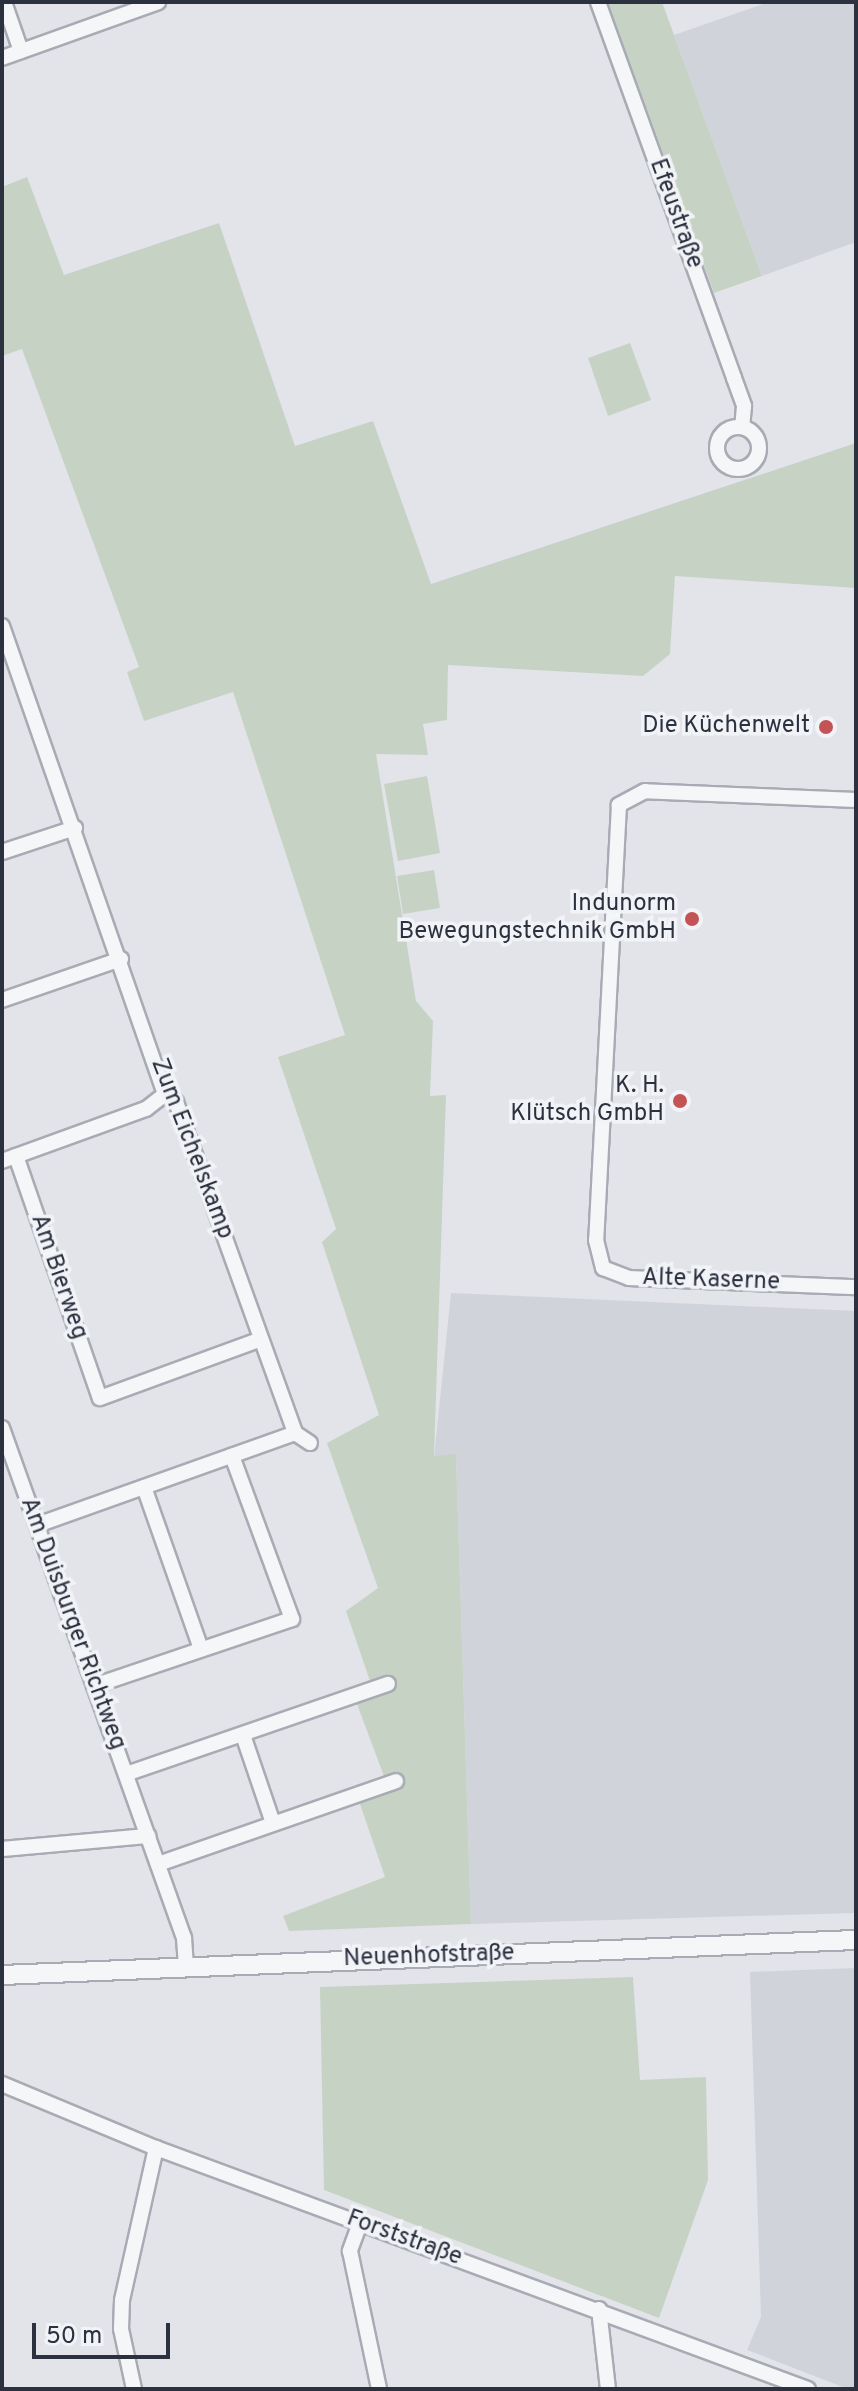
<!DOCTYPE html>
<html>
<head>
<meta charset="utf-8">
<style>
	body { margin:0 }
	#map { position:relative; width:858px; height:2391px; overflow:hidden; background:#e3e4ea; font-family:Overpass,sans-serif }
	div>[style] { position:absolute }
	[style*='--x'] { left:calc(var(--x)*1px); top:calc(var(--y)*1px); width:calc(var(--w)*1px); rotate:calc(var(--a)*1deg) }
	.built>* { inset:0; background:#d1d3db }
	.green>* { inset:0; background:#c6d3c4 }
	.roads { filter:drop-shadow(2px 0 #a8abb4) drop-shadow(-2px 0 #a8abb4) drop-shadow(0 2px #a8abb4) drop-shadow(0 -2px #a8abb4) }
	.minor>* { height:14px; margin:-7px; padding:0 7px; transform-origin:7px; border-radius:7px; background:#f5f6f8 }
	.minor>.ring { margin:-7px; padding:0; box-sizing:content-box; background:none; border:14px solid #f5f6f8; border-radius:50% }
	.tertiary>* { height:18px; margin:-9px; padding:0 9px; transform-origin:9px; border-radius:9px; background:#f5f6f8 }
	.dots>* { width:22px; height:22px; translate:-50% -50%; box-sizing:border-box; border:4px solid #f2f3f7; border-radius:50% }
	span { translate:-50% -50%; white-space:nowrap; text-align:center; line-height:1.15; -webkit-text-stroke:7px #f2f3f7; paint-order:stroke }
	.street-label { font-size:24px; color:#2c3140 }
	.poi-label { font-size:24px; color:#2c3140 }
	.right { translate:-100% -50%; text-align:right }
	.frame { position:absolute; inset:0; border:4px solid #2c3140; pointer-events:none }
	.scale { position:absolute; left:32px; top:2323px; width:138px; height:36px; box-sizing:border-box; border:4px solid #2c3140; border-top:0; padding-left:10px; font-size:24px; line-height:28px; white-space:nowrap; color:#2c3140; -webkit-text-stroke:6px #f2f3f7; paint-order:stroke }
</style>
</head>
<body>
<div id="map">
	<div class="built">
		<div style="clip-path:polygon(769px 2px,856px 2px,856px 242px,762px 276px,674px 35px)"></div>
		<div style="clip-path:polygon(451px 1293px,856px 1311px,854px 1913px,471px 1924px,456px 1455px,434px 1457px)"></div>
		<div style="clip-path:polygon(856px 1968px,856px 2389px,848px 2389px,747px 2350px,761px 2317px,750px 1972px)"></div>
	</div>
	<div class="green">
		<div style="clip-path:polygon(608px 2px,662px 2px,762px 276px,714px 293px)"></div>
		<div style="clip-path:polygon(27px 177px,64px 275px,219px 223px,295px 446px,373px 421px,431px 584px,856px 443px,856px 588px,675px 576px,670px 654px,643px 676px,448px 665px,447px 720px,423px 724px,428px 755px,376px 754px,416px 1001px,433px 1021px,430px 1096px,446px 1095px,434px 1456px,456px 1454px,471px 1924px,289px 1931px,283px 1916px,385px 1877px,360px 1804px,385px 1779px,357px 1704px,370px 1681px,346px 1611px,378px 1588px,327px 1443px,379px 1415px,322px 1242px,336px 1229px,278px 1057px,345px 1035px,233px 692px,144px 721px,127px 672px,139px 667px,22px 349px,2px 356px,2px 187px)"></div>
		<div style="clip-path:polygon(630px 343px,651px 400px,608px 416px,588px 358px)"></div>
		<div style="clip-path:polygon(427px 776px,440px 853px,398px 861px,384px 784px)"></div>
		<div style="clip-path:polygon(434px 870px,440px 908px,403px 914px,397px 876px)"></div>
		<div style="clip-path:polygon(633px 1977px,640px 2080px,706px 2077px,708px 2180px,659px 2318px,324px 2190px,320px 1987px)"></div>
	</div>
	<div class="roads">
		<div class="minor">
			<div style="--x:4;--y:2;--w:52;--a:70.9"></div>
			<div style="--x:598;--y:2;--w:400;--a:70.1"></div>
			<div style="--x:734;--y:378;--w:30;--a:70"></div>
			<div style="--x:744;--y:406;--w:21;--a:95"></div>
			<div style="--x:2;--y:58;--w:166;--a:-19.7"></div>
			<div class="ring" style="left:717px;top:427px;width:28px;height:28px"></div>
			<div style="--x:2;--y:626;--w:496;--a:70.8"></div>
			<div style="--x:856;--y:800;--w:211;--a:-177.6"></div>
			<div style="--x:645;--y:791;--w:30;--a:152"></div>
			<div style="--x:619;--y:805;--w:436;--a:93"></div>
			<div style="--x:596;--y:1240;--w:29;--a:76"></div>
			<div style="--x:603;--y:1268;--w:28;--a:21"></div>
			<div style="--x:629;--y:1278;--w:227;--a:2.3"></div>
			<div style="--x:2;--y:852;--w:77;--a:-18.2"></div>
			<div style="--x:2;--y:1000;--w:126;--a:-19"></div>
			<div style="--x:165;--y:1094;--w:14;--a:36"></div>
			<div style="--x:176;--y:1102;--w:352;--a:70.2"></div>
			<div style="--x:295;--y:1433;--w:18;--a:34"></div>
			<div style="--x:16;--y:1156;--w:256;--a:70.9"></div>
			<div style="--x:100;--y:1398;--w:171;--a:-20.1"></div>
			<div style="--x:2;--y:1161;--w:153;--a:-19.9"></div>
			<div style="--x:146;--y:1109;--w:24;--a:-38"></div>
			<div style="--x:2;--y:1428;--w:542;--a:70.36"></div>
			<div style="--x:184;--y:1938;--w:27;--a:86"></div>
			<div style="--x:144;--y:1487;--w:172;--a:70.6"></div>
			<div style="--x:37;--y:1525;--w:274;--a:-19.6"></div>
			<div style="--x:94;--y:1686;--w:209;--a:-18.7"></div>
			<div style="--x:292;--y:1619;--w:174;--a:-110.2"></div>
			<div style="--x:243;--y:1735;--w:93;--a:71.2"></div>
			<div style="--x:126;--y:1774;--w:277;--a:-19"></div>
			<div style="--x:2;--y:1849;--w:147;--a:-5.1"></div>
			<div style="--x:158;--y:1864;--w:252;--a:-19.2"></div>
			<div style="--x:2;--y:2084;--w:167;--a:22.6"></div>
			<div style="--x:156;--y:2148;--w:695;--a:20.29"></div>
			<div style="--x:360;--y:2223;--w:30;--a:110"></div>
			<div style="--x:350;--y:2251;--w:141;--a:78.1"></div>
			<div style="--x:599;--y:2309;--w:81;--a:83.6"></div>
			<div style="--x:134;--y:2389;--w:61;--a:-102.2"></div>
			<div style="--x:121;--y:2329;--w:29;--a:-88"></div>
			<div style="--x:122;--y:2300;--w:156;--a:-77.4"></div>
		</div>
		<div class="tertiary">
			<div style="--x:2;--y:1975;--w:855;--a:-2.35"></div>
		</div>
	</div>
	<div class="dots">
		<div style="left:826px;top:727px;background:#c35355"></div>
		<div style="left:692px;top:919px;background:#c35355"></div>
		<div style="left:680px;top:1101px;background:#c35355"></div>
	</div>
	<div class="street-label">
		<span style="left:675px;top:214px;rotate:70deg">Efeustraße</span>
		<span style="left:191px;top:1149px;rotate:69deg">Zum Eichelskamp</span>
		<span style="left:58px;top:1277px;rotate:71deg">Am Bierweg</span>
		<span style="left:711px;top:1281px;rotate:2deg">Alte Kaserne</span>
		<span style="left:72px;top:1624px;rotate:70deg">Am Duisburger Richtweg</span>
		<span style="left:429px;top:1957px;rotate:-2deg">Neuenhofstraße</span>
		<span style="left:404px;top:2239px;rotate:20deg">Forststraße</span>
	</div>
	<div class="poi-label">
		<span class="right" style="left:810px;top:727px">Die Küchenwelt</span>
		<span class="right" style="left:676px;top:919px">Indunorm<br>Bewegungstechnik GmbH</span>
		<span class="right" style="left:664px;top:1101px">K. H.<br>Klütsch GmbH</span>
	</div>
	<div class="frame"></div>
	<div class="scale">50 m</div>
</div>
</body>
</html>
